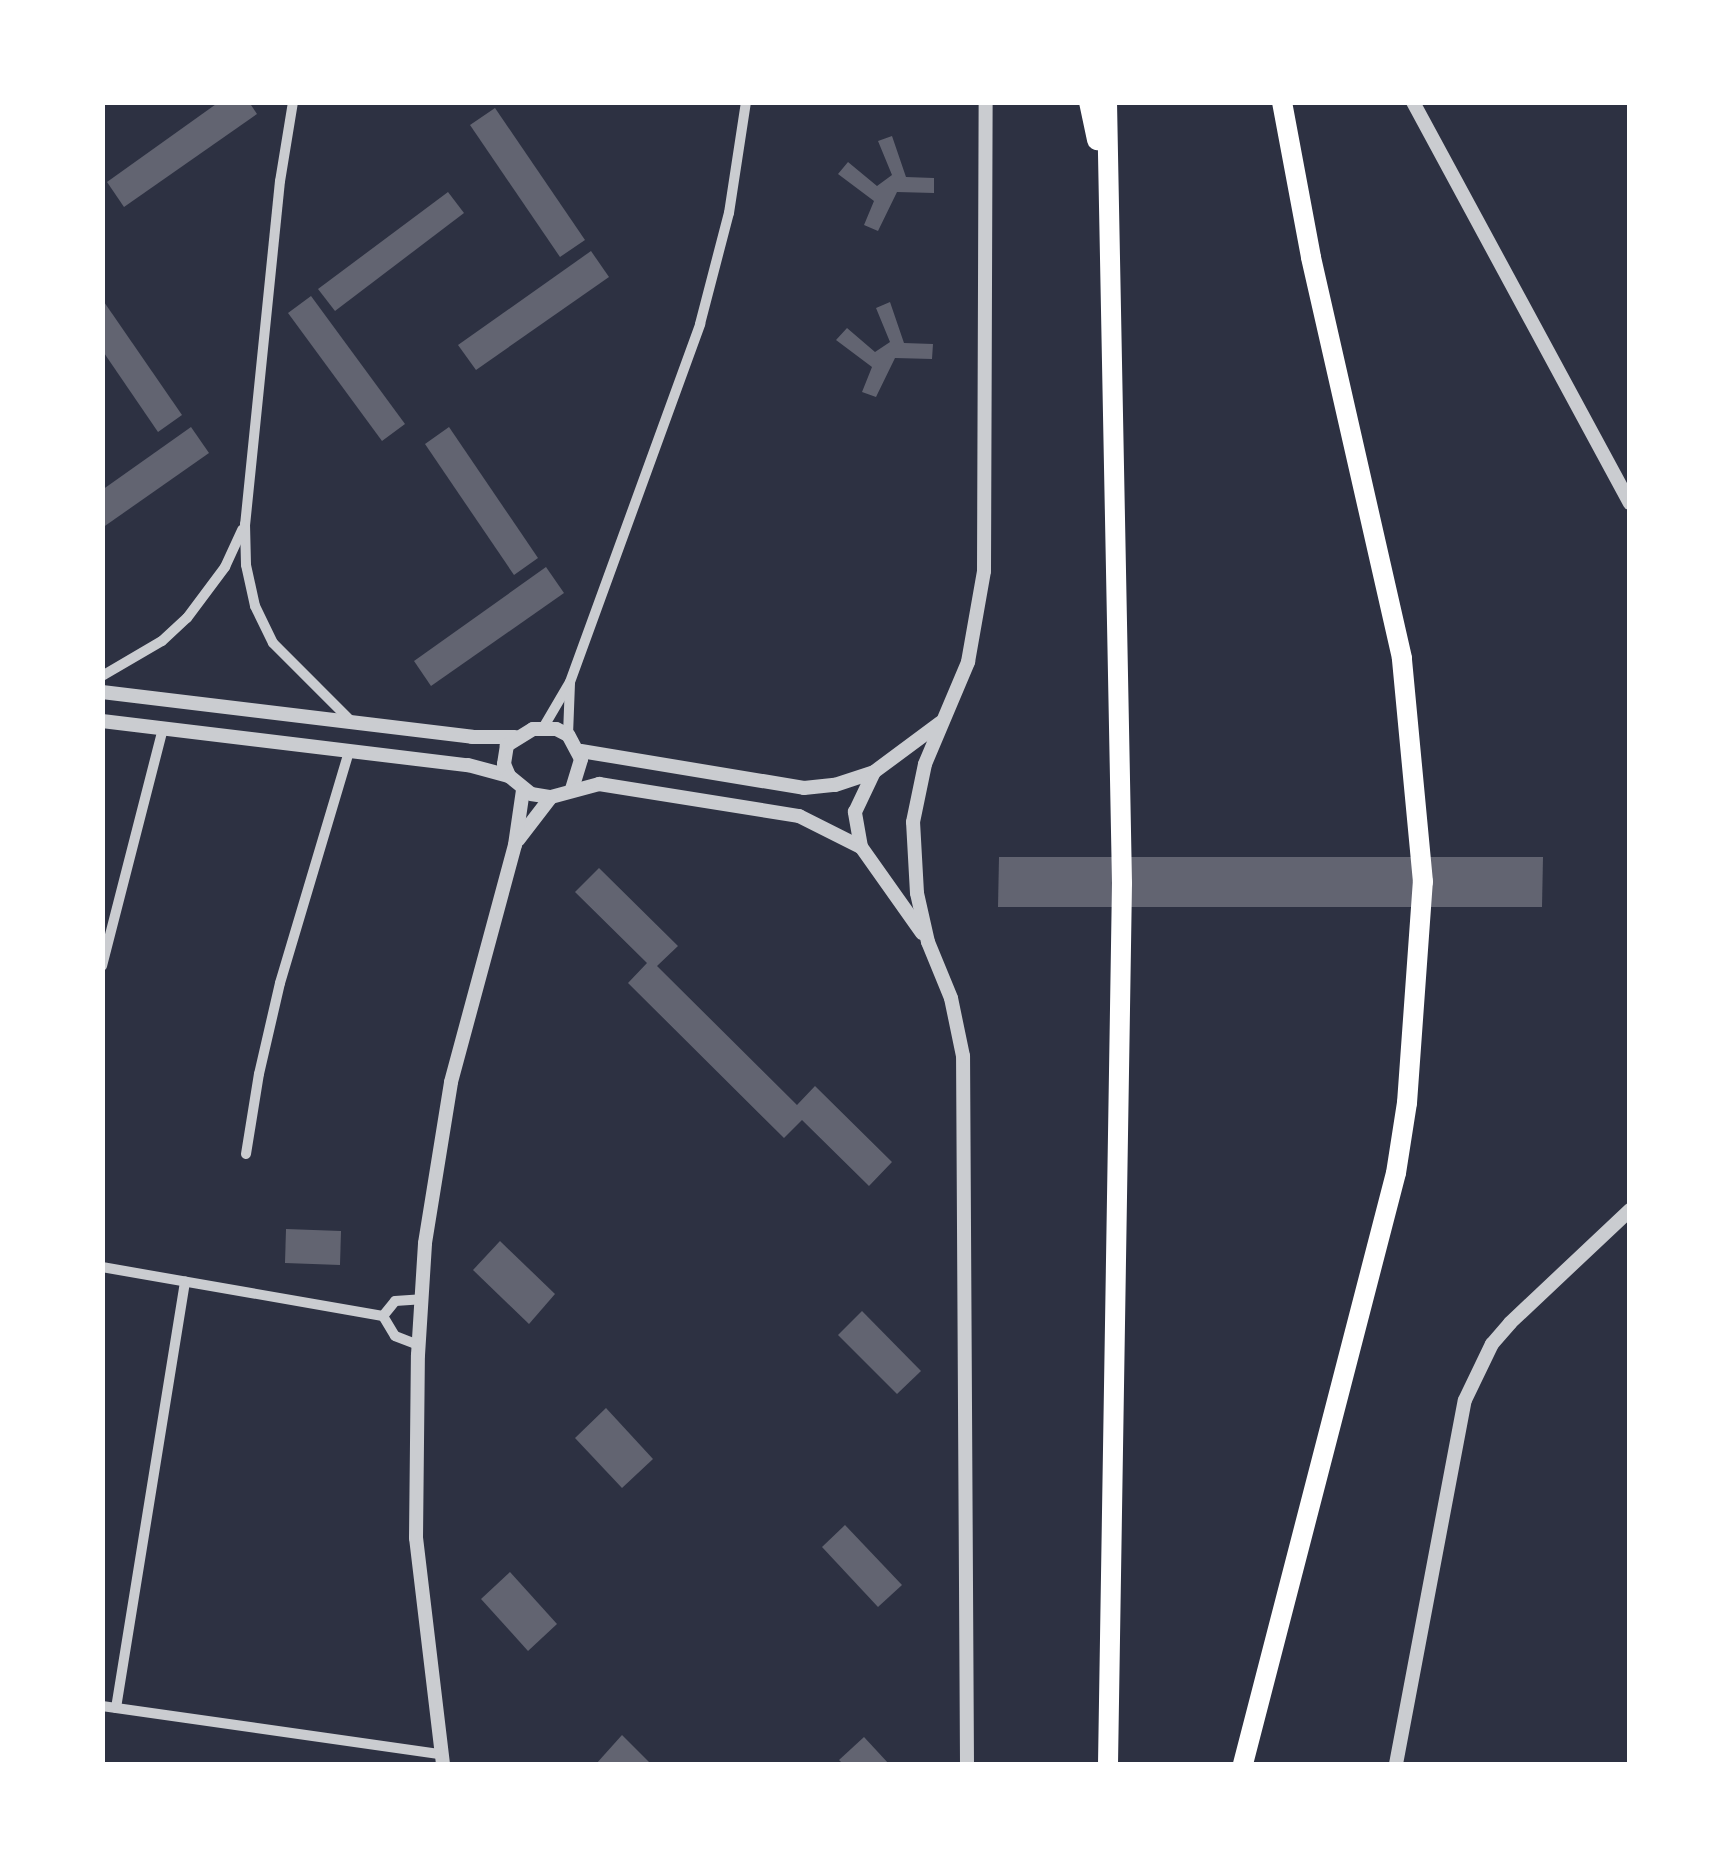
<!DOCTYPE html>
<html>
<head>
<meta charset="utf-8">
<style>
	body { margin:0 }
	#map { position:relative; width:1732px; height:1867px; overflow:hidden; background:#2d3142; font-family:Figtree,sans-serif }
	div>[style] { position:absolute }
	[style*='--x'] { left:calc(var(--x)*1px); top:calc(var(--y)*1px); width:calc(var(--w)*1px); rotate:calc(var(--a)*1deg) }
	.building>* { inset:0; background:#626471 }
	.minor>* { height:10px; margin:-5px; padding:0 5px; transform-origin:5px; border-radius:5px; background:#caccd0 }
	.tertiary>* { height:14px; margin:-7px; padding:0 7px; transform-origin:7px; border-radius:7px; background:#caccd0 }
	.motorway>* { height:20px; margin:-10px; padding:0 10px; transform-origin:10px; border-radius:10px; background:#fff }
	span { translate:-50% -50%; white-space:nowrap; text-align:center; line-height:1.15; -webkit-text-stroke:8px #fff; paint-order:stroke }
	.frame { position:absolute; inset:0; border:105px solid #fff; pointer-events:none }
</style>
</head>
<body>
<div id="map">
	<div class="building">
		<div style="clip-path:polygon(219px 102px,249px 102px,257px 114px,124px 207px,107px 182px)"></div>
		<div style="clip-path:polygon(495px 108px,585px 240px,560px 257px,470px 125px)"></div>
		<div style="clip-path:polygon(892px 136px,906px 177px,934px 178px,934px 193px,897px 192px,878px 231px,864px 225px,874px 201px,838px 174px,848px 162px,877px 186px,892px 175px,878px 141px)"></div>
		<div style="clip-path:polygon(448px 192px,464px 213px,335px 311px,318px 289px)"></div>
		<div style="clip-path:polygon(591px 251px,609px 277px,476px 370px,458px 345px)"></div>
		<div style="clip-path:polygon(311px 296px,405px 424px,382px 441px,288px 313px)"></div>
		<div style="clip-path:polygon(102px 299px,182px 415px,158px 432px,102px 350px)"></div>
		<div style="clip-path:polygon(890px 302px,904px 343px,933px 344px,932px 359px,895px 358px,876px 397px,862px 392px,872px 367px,836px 340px,847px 328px,875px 352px,890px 342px,876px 308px)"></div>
		<div style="clip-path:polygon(191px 427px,209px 453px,102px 528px,102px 490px)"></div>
		<div style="clip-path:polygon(449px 427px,538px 558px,514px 575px,425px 444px)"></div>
		<div style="clip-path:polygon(546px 567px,564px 593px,431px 686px,414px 661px)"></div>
		<div style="clip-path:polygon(999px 857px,1543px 857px,1542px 907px,998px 907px)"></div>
		<div style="clip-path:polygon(599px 868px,678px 946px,657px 966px,797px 1105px,815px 1086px,892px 1162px,869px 1186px,802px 1120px,784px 1138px,628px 983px,647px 963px,575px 892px)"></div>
		<div style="clip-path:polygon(286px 1229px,341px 1231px,340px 1265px,285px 1263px)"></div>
		<div style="clip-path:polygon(500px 1241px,555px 1294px,529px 1324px,473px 1270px)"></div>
		<div style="clip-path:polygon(862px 1311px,921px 1371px,897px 1394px,838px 1335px)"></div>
		<div style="clip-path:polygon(606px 1408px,653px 1459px,622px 1488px,575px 1438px)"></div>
		<div style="clip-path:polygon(845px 1525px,902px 1585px,878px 1607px,822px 1547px)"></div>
		<div style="clip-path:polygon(510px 1572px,557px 1624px,528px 1651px,481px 1599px)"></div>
		<div style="clip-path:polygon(622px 1735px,651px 1764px,596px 1764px)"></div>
		<div style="clip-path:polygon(864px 1737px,889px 1764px,843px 1764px,839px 1760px)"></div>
	</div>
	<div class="minor">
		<div style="--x:293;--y:102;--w:80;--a:99.3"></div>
		<div style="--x:280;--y:181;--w:345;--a:95.8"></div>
		<div style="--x:245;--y:524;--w:41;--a:88.6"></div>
		<div style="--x:246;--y:565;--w:42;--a:77.6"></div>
		<div style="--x:255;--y:606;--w:41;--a:64.1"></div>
		<div style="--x:273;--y:643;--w:112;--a:45"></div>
		<div style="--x:102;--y:676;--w:69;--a:-30.3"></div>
		<div style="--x:162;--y:641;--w:34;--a:-43"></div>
		<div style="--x:187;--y:618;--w:64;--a:-53.3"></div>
		<div style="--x:225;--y:567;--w:41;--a:-65.3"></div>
		<div style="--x:543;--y:728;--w:53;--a:-59.6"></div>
		<div style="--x:570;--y:682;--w:381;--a:-70"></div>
		<div style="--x:700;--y:324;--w:115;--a:-75.4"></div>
		<div style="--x:729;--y:213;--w:112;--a:-81.3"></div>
		<div style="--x:568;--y:735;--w:52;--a:-87.8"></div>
		<div style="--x:102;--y:966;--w:246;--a:-75.6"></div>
		<div style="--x:246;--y:1154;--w:81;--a:-80.8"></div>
		<div style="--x:259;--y:1074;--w:93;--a:-77"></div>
		<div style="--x:280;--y:983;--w:242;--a:-73.4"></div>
		<div style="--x:102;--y:1267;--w:285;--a:9.9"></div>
		<div style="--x:383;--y:1316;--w:23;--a:59"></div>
		<div style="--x:395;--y:1336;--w:26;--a:21"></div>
		<div style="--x:383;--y:1316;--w:19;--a:-51"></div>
		<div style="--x:395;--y:1301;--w:26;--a:-4"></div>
		<div style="--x:102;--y:1706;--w:342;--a:8.1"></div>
		<div style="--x:116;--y:1708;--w:432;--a:-80.8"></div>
	</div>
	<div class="tertiary">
		<div style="--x:1413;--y:102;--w:456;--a:61.6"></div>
		<div style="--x:102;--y:692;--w:373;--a:6.9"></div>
		<div style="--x:472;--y:737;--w:43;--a:0"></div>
		<div style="--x:102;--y:721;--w:369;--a:6.9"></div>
		<div style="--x:468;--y:765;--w:42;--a:15"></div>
		<div style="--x:581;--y:751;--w:226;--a:9.4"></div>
		<div style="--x:804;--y:788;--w:31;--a:-6"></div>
		<div style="--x:835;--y:785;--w:41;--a:-18.4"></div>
		<div style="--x:572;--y:789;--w:31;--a:-73"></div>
		<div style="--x:581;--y:759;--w:27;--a:-118"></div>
		<div style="--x:568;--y:735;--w:13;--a:-153"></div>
		<div style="--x:556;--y:729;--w:23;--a:180"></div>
		<div style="--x:533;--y:729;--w:31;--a:148"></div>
		<div style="--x:507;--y:745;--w:19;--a:99"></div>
		<div style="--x:504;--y:764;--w:13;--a:67"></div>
		<div style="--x:509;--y:776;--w:28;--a:39"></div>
		<div style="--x:531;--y:794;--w:20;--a:9"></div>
		<div style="--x:551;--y:797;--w:50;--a:-15.2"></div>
		<div style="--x:599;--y:784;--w:203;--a:9.1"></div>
		<div style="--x:799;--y:816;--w:69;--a:26.6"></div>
		<div style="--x:518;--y:840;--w:54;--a:-52.5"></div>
		<div style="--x:922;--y:933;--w:105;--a:-125.3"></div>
		<div style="--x:861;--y:847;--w:36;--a:-100"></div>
		<div style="--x:855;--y:812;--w:44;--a:-64.6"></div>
		<div style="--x:874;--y:772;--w:82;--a:-36.6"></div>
		<div style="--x:443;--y:1764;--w:228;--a:-96.8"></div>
		<div style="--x:416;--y:1538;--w:183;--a:-89.4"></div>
		<div style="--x:418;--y:1355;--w:112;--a:-86.4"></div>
		<div style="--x:425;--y:1243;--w:163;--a:-80.8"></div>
		<div style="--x:451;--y:1082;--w:245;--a:-74.9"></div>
		<div style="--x:515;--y:845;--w:56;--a:-81.7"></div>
		<div style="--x:967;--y:1764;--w:708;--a:-90.32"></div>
		<div style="--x:963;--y:1056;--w:59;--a:-101.7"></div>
		<div style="--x:951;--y:998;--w:61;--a:-112.3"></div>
		<div style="--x:928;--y:942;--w:50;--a:-102.7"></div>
		<div style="--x:917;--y:893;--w:71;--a:-93.2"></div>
		<div style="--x:913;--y:822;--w:59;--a:-78.3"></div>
		<div style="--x:925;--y:764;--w:111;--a:-67.1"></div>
		<div style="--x:968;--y:662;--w:92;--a:-80"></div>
		<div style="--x:984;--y:571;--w:469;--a:-89.8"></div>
		<div style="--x:1396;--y:1764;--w:370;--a:-79.3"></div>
		<div style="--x:1465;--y:1400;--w:62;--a:-64.3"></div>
		<div style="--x:1492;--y:1344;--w:28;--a:-49"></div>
		<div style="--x:1510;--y:1323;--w:165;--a:-43.3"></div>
	</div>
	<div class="motorway">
		<div style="--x:1089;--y:102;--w:39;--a:78"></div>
		<div style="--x:1107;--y:102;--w:781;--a:88.9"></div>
		<div style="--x:1122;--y:883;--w:881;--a:90.91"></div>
		<div style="--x:1243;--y:1764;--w:610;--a:-75.49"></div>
		<div style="--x:1396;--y:1173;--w:71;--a:-81.1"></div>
		<div style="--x:1407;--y:1103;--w:222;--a:-85.9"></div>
		<div style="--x:1423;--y:882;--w:225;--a:-95.4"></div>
		<div style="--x:1402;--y:658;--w:411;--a:-102.8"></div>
		<div style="--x:1311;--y:257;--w:158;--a:-100.6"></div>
	</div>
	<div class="frame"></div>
</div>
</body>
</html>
